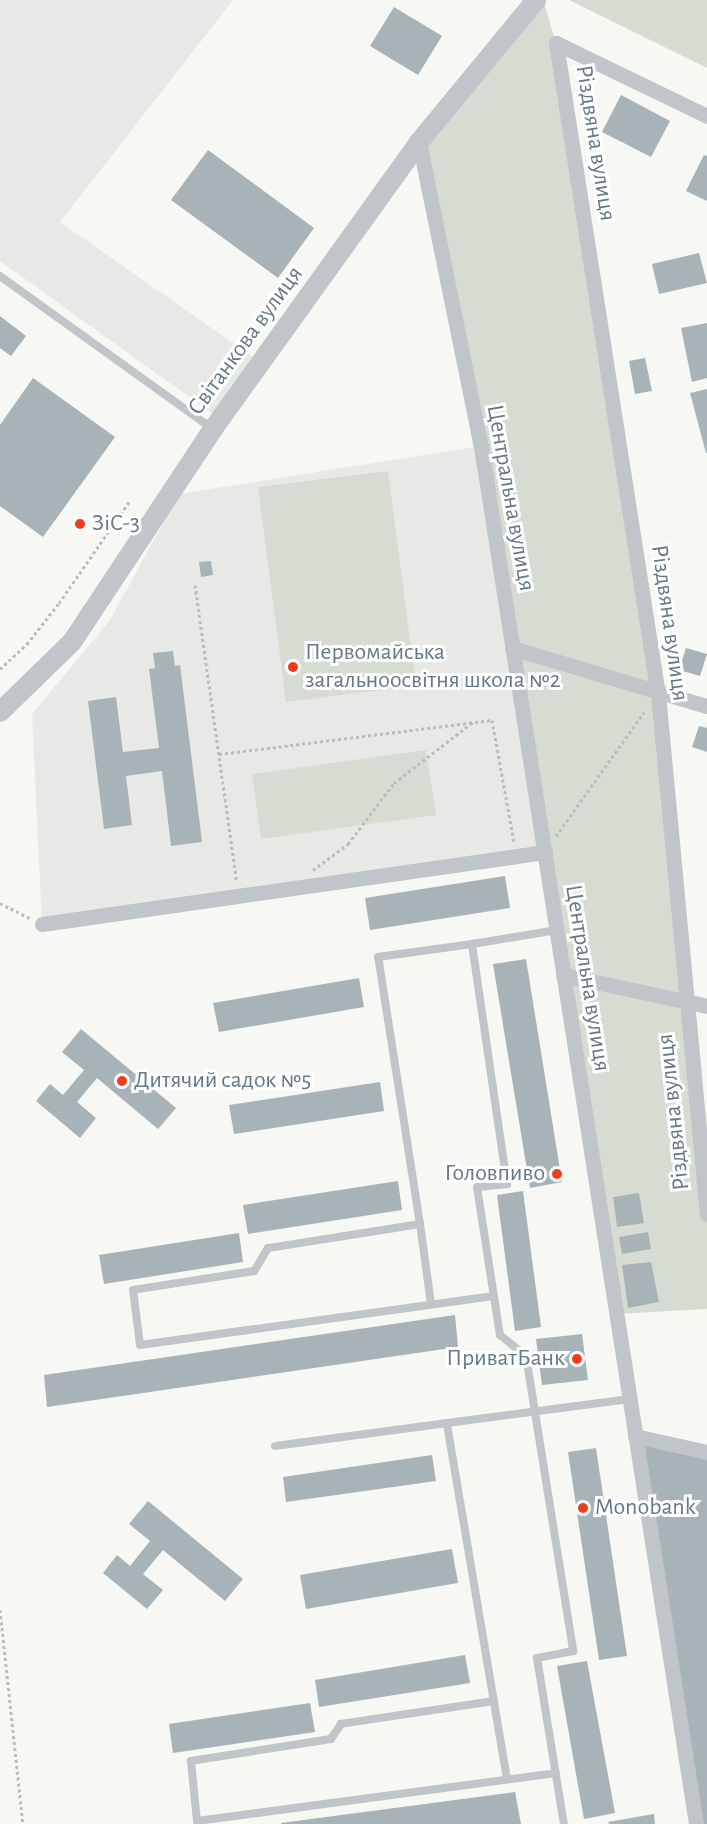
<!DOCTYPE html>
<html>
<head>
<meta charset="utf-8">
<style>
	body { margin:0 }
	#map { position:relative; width:707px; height:1824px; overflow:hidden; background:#f7f7f3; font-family:"Alegreya Sans",sans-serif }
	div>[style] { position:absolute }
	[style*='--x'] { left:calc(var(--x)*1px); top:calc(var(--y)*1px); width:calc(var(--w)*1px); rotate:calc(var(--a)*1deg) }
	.built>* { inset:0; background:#e8e9e7 }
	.green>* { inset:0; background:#d7dcd2 }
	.building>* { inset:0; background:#a8b3b8 }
	.path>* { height:3px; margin-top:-1.5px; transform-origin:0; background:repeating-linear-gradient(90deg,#b9bdc0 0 3px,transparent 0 6px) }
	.service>* { height:8px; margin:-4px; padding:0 4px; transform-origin:4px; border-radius:4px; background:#bfc5c8 }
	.minor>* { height:15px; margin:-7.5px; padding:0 7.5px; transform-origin:7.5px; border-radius:7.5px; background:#bfc5c8 }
	.tertiary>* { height:20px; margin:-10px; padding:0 10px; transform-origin:10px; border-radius:10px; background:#bfc5c8 }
	.dots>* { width:16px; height:16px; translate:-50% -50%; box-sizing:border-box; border:3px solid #fff; border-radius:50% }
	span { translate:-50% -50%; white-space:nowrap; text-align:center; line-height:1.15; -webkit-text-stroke:6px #fff; paint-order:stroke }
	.street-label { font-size:24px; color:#637a87 }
	.poi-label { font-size:24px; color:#637a87 }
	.left { translate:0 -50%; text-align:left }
	.right { translate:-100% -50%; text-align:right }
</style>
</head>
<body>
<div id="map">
	<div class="built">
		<div style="clip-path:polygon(0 0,233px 0,60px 222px,256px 359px,213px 414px,0 261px)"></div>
		<div style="clip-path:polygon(481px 446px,545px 852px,42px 924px,32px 714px,110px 620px,179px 494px)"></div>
	</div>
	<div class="green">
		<div style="clip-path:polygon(543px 0,556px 43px,658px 694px,707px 1214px,707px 1309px,616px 1314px,545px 852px,420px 144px)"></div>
		<div style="clip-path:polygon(569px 0,707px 0,707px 68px)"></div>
		<div style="clip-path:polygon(388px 471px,416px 686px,286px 702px,258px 487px)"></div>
		<div style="clip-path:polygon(426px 750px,436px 815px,261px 839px,252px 774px)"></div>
	</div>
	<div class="building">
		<div style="clip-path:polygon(394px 7px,442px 36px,418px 75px,370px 46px)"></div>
		<div style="clip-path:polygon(621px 95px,670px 121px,651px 157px,602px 132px)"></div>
		<div style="clip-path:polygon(208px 150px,314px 228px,278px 278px,171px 200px)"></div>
		<div style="clip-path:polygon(704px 155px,707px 156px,707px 201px,686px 191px)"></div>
		<div style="clip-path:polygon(699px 253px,707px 283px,659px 294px,652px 264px)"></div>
		<div style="clip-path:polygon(0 316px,26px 336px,11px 356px,0 348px)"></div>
		<div style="clip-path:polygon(707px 323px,707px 378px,692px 382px,681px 328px)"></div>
		<div style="clip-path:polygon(645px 358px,652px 391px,635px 394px,629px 361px)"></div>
		<div style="clip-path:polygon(33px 378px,115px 437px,43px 537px,0 506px,0 425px)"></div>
		<div style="clip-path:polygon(707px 389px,707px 453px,706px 453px,690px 393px)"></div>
		<div style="clip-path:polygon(211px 561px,213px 575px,201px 577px,199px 562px)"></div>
		<div style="clip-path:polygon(686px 648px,707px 654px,700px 676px,679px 670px)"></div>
		<div style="clip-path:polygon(173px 651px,175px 666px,180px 665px,202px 842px,171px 846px,162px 771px,126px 776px,132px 825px,104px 829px,88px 701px,116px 697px,123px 752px,159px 748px,149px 669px,155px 668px,153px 653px)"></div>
		<div style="clip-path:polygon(699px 726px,707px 728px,707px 752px,692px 747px)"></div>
		<div style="clip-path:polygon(505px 876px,510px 908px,370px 930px,365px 898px)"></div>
		<div style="clip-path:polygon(526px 959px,562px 1182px,530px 1188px,493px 964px)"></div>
		<div style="clip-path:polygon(359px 978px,364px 1007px,219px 1032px,213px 1003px)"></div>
		<div style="clip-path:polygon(81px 1029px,176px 1108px,158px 1129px,97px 1078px,77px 1102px,96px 1118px,80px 1138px,36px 1101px,50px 1084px,63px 1095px,84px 1070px,62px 1052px)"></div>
		<div style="clip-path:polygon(380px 1082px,384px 1111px,234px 1134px,229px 1105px)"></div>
		<div style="clip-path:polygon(398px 1181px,402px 1210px,248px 1234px,243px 1205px)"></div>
		<div style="clip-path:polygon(523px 1191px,541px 1327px,515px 1331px,497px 1195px)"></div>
		<div style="clip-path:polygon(639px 1193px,644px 1223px,617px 1227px,613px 1197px)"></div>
		<div style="clip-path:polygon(648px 1232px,651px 1249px,622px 1254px,619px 1237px)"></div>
		<div style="clip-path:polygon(239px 1233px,243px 1262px,104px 1284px,99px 1255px)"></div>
		<div style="clip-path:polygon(651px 1262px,659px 1302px,628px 1308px,622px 1265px)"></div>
		<div style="clip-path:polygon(455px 1315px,458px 1347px,47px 1407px,44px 1375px)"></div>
		<div style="clip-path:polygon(582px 1334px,588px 1380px,542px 1385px,536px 1339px)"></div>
		<div style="clip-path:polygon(636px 1437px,707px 1454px,707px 1824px,697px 1824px)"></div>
		<div style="clip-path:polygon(596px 1448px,627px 1656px,599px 1660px,568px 1452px)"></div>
		<div style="clip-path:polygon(432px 1455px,436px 1481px,286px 1502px,283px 1477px)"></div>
		<div style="clip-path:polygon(148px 1501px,243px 1579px,225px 1601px,163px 1550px,143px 1574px,163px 1590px,147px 1609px,103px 1573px,117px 1555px,130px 1566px,150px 1541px,129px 1524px)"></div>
		<div style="clip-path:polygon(452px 1549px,458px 1583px,306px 1609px,300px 1575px)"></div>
		<div style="clip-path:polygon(465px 1655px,470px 1683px,319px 1707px,315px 1680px)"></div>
		<div style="clip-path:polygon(587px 1661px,615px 1813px,584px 1819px,557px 1666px)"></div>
		<div style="clip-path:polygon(310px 1703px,315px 1732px,173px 1753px,169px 1724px)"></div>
		<div style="clip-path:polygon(515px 1792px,521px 1824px,281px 1824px,281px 1823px)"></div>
		<div style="clip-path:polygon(654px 1814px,655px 1824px,609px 1824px,608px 1822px)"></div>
	</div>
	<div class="path">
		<div style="--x:195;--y:585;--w:300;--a:82"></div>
		<div style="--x:0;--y:669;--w:37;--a:-43"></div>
		<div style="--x:27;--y:644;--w:52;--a:-52"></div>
		<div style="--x:59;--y:603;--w:123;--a:-55.3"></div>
		<div style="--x:219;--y:754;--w:275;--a:-7.1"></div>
		<div style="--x:492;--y:720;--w:124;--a:79.8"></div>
		<div style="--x:556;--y:836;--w:152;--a:-54.6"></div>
		<div style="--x:313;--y:870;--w:44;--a:-36.6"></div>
		<div style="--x:348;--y:844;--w:76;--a:-53"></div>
		<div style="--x:394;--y:783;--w:100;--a:-37.7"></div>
		<div style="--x:0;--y:903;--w:34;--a:27"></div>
		<div style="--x:0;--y:1610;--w:215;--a:83.9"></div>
	</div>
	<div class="service">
		<div style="--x:0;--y:276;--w:262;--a:35.7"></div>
		<div style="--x:557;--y:930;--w:86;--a:170.6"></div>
		<div style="--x:472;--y:944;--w:243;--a:81.7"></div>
		<div style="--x:507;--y:1184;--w:30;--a:174"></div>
		<div style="--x:477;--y:1187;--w:150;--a:81.2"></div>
		<div style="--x:500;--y:1335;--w:33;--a:39"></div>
		<div style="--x:526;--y:1356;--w:299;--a:80.9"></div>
		<div style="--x:573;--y:1651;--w:37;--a:169"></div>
		<div style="--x:537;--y:1658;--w:168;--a:80.8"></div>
		<div style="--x:420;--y:1224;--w:270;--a:-98.9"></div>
		<div style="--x:378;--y:957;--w:95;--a:-7.9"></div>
		<div style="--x:431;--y:1304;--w:81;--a:-97.8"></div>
		<div style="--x:420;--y:1224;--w:154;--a:171"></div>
		<div style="--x:268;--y:1248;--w:27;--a:121"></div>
		<div style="--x:254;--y:1271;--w:122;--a:171.1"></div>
		<div style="--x:133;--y:1290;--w:55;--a:82.7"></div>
		<div style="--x:140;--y:1345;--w:357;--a:-7.9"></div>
		<div style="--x:275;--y:1446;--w:174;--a:-7.6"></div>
		<div style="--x:494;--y:1701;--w:155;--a:171.5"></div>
		<div style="--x:341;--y:1724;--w:18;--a:124"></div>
		<div style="--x:331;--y:1739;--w:142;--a:171.1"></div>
		<div style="--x:191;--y:1761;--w:60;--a:84.3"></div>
		<div style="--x:197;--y:1821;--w:362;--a:-7.6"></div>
		<div style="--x:507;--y:1779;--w:361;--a:-99.6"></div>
		<div style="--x:447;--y:1423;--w:184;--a:-7.5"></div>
	</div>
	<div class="minor">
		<div style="--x:556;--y:43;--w:659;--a:81.1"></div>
		<div style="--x:658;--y:694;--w:522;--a:84.62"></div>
		<div style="--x:556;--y:43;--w:168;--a:25.8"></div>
		<div style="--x:419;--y:142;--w:310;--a:78.5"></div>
		<div style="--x:481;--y:446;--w:1395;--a:81.13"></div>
		<div style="--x:512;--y:648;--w:203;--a:16.6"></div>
		<div style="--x:42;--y:924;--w:508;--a:-8.15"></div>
		<div style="--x:563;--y:975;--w:147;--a:12.1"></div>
		<div style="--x:635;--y:1436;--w:74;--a:12.5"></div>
	</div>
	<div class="tertiary">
		<div style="--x:0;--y:712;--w:100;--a:-44.2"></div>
		<div style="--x:72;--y:642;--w:255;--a:-56.5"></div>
		<div style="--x:213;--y:429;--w:353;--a:-54.3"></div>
		<div style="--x:419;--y:142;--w:184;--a:-50.5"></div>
	</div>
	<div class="dots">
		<div style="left:80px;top:524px;background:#f23b19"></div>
		<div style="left:293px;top:667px;background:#f23b19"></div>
		<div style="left:122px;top:1081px;background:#f23b19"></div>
		<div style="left:557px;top:1174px;background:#f23b19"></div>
		<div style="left:577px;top:1359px;background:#f23b19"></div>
		<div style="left:583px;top:1508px;background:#f23b19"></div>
	</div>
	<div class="street-label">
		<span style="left:595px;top:143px;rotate:81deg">Різдвяна вулиця</span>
		<span style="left:246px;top:341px;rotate:-54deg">Світанкова вулиця</span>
		<span style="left:510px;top:498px;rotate:80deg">Центральна вулиця</span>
		<span style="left:669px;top:623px;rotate:82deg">Різдвяна вулиця</span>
		<span style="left:587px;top:978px;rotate:81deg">Центральна вулиця</span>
		<span style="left:674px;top:1112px;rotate:-96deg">Різдвяна вулиця</span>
	</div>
	<div class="poi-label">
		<span class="left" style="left:92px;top:524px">ЗіС-3</span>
		<span class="left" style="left:305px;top:667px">Первомайська<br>загальноосвітня школа №2</span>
		<span class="left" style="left:134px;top:1081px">Дитячий садок №5</span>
		<span class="right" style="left:545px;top:1174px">Головпиво</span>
		<span class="right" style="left:565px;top:1359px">ПриватБанк</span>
		<span class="left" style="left:595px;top:1508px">Monobank</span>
	</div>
</div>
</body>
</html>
